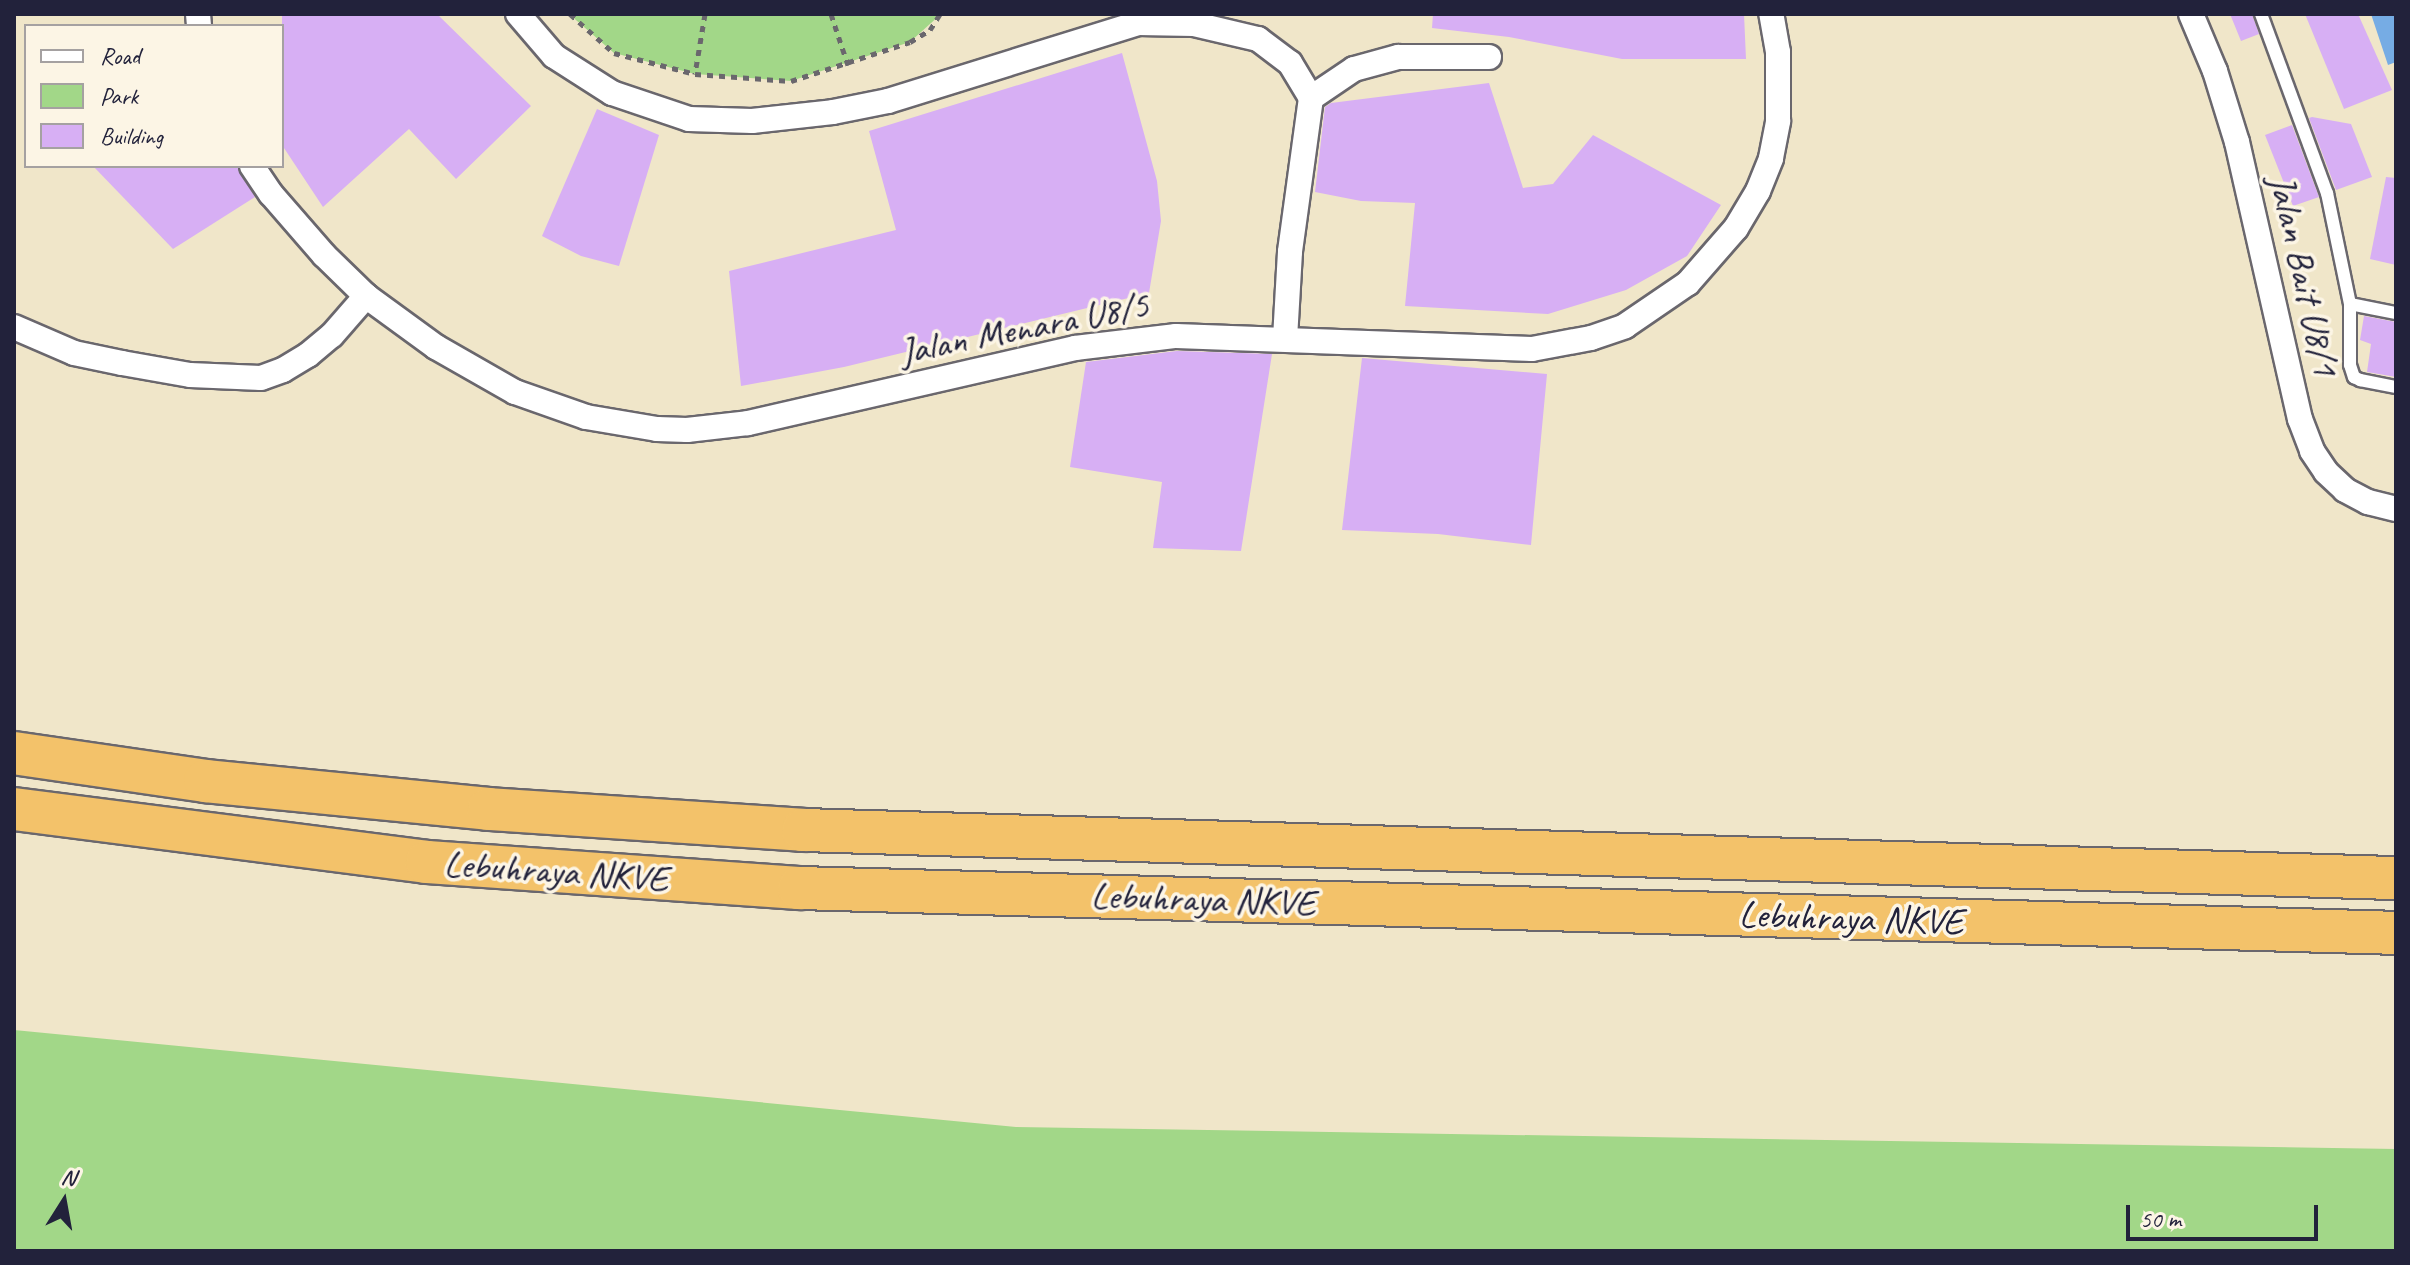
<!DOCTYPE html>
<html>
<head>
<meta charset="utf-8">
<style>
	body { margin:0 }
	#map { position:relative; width:2410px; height:1265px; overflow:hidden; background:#f0e6c9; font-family:Caveat,sans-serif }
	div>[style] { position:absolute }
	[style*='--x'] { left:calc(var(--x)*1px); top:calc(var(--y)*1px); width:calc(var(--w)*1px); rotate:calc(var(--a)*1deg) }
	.green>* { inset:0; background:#a2d788 }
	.water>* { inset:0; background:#76ace4 }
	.building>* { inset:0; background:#d7aff4 }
	.path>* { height:5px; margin-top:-2.5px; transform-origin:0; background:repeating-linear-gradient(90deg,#6a676d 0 6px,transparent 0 12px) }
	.roads { filter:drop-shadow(2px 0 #6a676d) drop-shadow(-2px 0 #6a676d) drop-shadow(0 2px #6a676d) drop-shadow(0 -2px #6a676d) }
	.lane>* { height:12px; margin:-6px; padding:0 6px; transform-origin:6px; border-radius:6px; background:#fff }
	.street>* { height:24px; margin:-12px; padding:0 12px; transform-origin:12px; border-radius:12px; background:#fff }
	.highway>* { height:42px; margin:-21px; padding:0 21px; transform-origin:21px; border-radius:21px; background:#f3c26a }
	span { translate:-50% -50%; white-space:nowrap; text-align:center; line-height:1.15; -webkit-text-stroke:7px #fcf5e5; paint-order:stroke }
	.street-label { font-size:38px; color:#22223b }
	.frame { position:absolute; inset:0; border:16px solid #22223b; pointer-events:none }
	.legend { position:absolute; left:24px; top:24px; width:260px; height:144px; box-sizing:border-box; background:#fcf5e5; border:2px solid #a5a1a1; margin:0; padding:10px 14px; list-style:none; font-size:24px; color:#22223b }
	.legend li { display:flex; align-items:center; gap:16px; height:40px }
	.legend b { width:40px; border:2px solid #a5a1a1 }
	.north { position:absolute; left:24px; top:1161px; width:80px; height:80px; -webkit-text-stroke:6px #fcf5e5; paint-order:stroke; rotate:11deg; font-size:22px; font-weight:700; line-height:32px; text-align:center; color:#22223b }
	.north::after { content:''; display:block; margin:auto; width:28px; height:36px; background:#22223b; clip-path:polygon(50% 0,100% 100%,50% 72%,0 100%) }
	.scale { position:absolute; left:2126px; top:1205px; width:192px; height:36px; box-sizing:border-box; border:4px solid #22223b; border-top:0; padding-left:10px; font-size:24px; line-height:28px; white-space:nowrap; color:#22223b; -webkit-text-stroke:6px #fcf5e5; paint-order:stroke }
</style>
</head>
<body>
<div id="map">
	<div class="green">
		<div style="clip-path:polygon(569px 14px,941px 14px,910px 42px,791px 81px,695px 74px,614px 53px)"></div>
		<div style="clip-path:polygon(14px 1030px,1016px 1127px,2396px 1149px,2396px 1251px,14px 1251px)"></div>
	</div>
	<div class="water">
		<div style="clip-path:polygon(2371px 14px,2396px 14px,2396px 62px,2388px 65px)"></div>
	</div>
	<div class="building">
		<div style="clip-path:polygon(282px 14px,437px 14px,531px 106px,456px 179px,409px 129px,323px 207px,282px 145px)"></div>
		<div style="clip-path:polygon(1433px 14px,1744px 14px,1746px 59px,1622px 59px,1509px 37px,1432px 28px)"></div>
		<div style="clip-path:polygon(2230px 14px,2252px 14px,2259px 34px,2241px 41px)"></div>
		<div style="clip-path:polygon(2305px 14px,2358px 14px,2392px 90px,2344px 109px)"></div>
		<div style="clip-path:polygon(1122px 53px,1157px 181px,1161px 221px,1149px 293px,844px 367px,741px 386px,729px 271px,896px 230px,869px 131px)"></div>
		<div style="clip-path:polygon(1489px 83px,1523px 188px,1553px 184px,1593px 135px,1721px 205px,1687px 256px,1626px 290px,1548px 314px,1405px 306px,1415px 203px,1361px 201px,1315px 192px,1325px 107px,1331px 103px)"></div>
		<div style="clip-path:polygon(597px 109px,659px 135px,619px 266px,581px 256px,542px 236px)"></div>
		<div style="clip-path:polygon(2312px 117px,2351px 124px,2372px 177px,2336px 190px,2309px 118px)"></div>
		<div style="clip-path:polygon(2292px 125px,2319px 197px,2293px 206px,2265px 135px)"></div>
		<div style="clip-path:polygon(93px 166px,237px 166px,255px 197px,173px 249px)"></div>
		<div style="clip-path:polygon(2386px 177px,2396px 178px,2396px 265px,2370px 259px)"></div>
		<div style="clip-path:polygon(2364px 316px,2396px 322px,2396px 377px,2367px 372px,2371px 344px,2360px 340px)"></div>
		<div style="clip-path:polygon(1177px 351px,1272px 354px,1241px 551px,1153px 548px,1162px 482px,1070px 467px,1086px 362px)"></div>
		<div style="clip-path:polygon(1362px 358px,1547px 374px,1531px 545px,1438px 534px,1342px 530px)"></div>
	</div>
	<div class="path">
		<div style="--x:570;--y:14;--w:59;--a:41.6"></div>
		<div style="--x:614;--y:53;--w:84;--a:14.5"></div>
		<div style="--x:705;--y:14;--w:61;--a:99.5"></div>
		<div style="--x:695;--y:74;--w:96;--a:4.2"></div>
		<div style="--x:791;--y:81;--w:125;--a:-18.1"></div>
		<div style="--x:910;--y:42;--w:23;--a:-31"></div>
		<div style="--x:930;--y:30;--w:19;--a:-58"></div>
		<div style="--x:831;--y:14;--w:54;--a:71.6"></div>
	</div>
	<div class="roads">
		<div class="lane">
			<div style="--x:2261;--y:14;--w:191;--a:69.8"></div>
			<div style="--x:2327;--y:193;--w:113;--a:78.3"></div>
			<div style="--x:2350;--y:304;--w:61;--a:90"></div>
			<div style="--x:2350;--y:365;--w:13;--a:72"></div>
			<div style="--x:2354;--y:377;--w:7;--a:27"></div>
			<div style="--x:2360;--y:380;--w:37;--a:11"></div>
			<div style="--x:2350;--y:304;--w:47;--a:11.1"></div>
		</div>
		<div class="street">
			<div style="--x:198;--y:14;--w:12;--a:85"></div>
			<div style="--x:518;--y:14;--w:55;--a:49.4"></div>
			<div style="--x:554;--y:56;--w:69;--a:32.5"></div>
			<div style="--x:612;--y:93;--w:81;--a:18.7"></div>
			<div style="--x:689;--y:119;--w:63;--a:1.8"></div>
			<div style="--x:752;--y:121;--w:81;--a:-6.3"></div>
			<div style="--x:833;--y:112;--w:56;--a:-11.3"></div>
			<div style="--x:888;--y:101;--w:262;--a:-17.3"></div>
			<div style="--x:1138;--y:23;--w:56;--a:1"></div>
			<div style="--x:1194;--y:24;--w:66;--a:13.2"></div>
			<div style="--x:1258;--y:39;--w:40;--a:37"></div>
			<div style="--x:1290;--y:63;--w:41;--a:59"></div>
			<div style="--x:1311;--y:98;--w:155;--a:97.8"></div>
			<div style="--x:1290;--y:252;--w:87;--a:93.3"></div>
			<div style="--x:2191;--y:14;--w:62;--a:67.2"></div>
			<div style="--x:2215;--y:71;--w:74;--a:72.8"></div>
			<div style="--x:2237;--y:142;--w:284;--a:77.2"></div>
			<div style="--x:2300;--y:419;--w:34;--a:69"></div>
			<div style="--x:2312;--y:451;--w:25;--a:56"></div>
			<div style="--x:2326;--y:472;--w:26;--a:43"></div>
			<div style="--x:2345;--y:490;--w:26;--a:28"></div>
			<div style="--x:2368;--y:502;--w:29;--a:14"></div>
			<div style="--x:1311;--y:98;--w:52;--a:-34"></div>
			<div style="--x:1354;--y:69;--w:46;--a:-15.3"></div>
			<div style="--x:1398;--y:57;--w:91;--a:0"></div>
			<div style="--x:252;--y:166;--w:34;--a:56"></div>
			<div style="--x:271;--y:194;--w:81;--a:49"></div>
			<div style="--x:324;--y:255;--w:59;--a:44.3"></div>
			<div style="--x:366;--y:296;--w:87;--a:36.1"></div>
			<div style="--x:436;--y:347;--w:91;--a:29.7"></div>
			<div style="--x:515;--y:392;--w:75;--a:19.4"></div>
			<div style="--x:586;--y:417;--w:72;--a:9.6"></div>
			<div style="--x:657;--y:429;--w:30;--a:2"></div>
			<div style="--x:687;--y:430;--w:61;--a:-6.5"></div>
			<div style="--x:748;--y:423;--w:335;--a:-12.9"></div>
			<div style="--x:1075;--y:348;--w:102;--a:-6.8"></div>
			<div style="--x:1176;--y:336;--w:356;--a:2.1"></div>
			<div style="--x:1532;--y:349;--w:60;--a:-10.6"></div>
			<div style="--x:1591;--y:338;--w:36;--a:-19"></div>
			<div style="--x:1625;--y:326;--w:76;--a:-34.3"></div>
			<div style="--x:1688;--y:283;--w:73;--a:-48.9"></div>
			<div style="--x:1736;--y:228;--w:43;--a:-59.3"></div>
			<div style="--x:1758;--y:191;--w:35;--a:-68"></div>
			<div style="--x:1771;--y:158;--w:38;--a:-79"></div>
			<div style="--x:1778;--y:121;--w:69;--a:-90"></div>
			<div style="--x:1778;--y:52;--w:39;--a:-100"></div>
			<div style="--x:14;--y:327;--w:65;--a:23.4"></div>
			<div style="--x:74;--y:353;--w:49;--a:11.8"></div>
			<div style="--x:122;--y:363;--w:69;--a:10"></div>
			<div style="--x:190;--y:375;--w:71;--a:2.4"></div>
			<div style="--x:261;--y:378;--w:23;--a:-20"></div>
			<div style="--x:283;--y:370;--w:29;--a:-31"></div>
			<div style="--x:308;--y:355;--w:31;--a:-40"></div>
			<div style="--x:332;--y:335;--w:52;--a:-48.9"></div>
		</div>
		<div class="highway">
			<div style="--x:14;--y:753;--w:193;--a:8.3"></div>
			<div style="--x:205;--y:781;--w:285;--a:5.6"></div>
			<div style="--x:489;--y:809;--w:315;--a:3.8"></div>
			<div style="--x:803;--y:830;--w:1594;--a:1.73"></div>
			<div style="--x:14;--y:809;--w:416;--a:7.3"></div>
			<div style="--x:427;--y:862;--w:373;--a:4"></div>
			<div style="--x:799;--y:888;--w:1598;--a:1.61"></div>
		</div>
	</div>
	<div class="street-label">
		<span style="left:2304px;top:275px;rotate:77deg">Jalan Bait U8/1</span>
		<span style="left:1024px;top:328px;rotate:-11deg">Jalan Menara U8/5</span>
		<span style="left:556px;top:871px;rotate:4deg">Lebuhraya NKVE</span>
		<span style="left:1203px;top:899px;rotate:2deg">Lebuhraya NKVE</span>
		<span style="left:1851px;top:918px;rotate:2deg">Lebuhraya NKVE</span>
	</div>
	<div class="frame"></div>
	<ul class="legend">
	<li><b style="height:10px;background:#fff"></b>Road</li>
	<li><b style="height:22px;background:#a2d788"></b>Park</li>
	<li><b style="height:22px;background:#d7aff4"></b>Building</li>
	</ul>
	<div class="north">N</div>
	<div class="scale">50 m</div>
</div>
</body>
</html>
